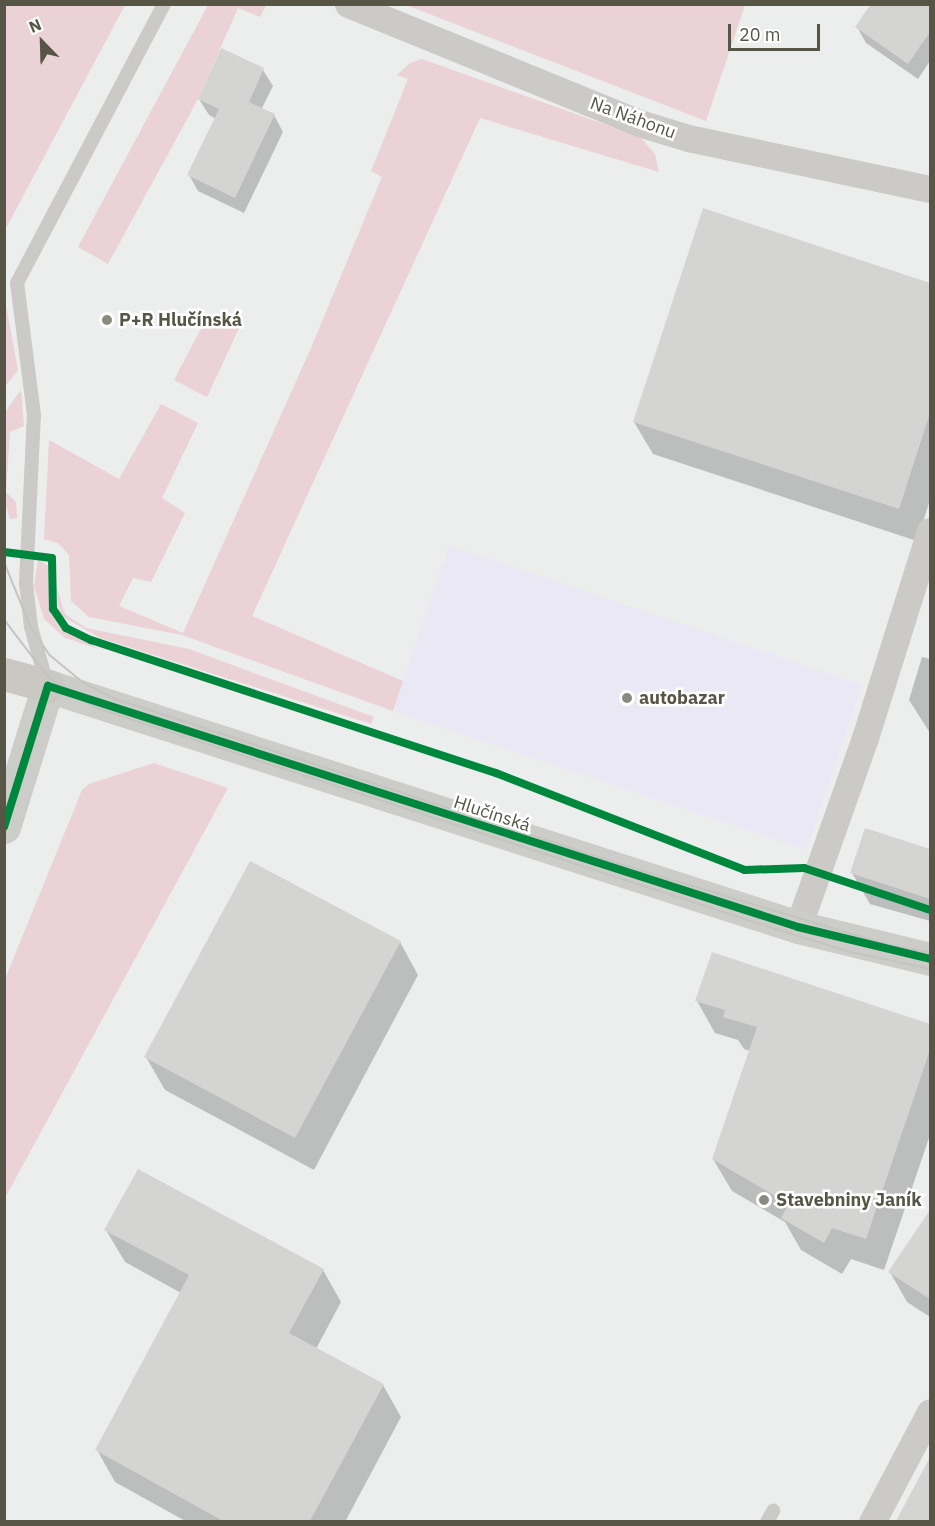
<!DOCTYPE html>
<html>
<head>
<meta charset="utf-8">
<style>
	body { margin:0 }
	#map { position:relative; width:935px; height:1526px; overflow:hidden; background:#eceded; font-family:"IBM Plex Sans",sans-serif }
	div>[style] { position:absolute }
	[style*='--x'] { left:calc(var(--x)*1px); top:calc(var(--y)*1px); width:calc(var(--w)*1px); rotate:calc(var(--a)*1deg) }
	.commercial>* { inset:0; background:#e9e8f4 }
	.green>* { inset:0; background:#ead2d6 }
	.shadow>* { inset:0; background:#0003 }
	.building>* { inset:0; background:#d4d5d3 }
	.lane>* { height:14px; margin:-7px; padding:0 7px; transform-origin:7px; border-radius:7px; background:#cbcac7 }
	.street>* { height:27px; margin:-13.5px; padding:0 13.5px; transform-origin:13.5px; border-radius:13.5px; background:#cbcac7 }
	.secondary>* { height:33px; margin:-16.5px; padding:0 16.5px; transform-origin:16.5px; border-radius:16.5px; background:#ccccc8 }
	.primary>* { height:33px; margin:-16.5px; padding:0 16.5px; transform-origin:16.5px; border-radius:16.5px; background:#c9c8c3 }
	.tram>* { height:1.5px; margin:-0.75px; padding:0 0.75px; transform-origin:0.75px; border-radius:0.75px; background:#c4c4c1 }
	.cycleway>* { height:8px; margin:-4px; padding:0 4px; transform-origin:4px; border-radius:4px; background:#00873e }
	.dots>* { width:16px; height:16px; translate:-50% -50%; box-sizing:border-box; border:3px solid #fff; border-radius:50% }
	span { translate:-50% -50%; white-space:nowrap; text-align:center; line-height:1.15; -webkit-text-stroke:5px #fff; paint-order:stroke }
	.street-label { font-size:18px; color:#575546 }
	.poi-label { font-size:18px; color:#575546; font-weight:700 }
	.left { translate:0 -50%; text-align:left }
	.frame { position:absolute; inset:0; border:6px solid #575546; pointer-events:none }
	.north { position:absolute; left:12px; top:12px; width:60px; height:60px; -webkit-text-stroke:4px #fff; paint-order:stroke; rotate:337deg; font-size:16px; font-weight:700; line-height:24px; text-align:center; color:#575546 }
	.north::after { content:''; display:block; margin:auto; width:21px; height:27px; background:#575546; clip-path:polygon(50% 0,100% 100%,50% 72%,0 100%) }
	.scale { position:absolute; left:728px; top:24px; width:92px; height:27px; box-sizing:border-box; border:3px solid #575546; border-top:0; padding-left:8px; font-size:18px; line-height:21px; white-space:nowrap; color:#575546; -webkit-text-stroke:4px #fff; paint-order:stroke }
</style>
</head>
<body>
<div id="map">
	<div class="commercial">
		<div style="clip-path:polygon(449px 546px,862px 685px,806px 850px,393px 711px)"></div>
	</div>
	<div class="green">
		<div style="clip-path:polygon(4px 5px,125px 5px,5px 230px,4px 230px)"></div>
		<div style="clip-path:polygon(208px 5px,266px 5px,260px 17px,238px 8px,198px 99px,108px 264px,78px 247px)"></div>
		<div style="clip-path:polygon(406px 5px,745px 5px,706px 121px)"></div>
		<div style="clip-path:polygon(422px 59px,640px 137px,655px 154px,659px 172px,480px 118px,252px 616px,403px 681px,393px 711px,182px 635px,89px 617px,71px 601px,69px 555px,58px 543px,44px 539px,49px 440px,119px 479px,161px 404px,198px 423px,162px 498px,185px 513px,151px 582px,133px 578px,119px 606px,183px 633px,311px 348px,382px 177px,371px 171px,408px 79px,397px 75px,410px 63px)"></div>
		<div style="clip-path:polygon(5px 300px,18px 370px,5px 387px,4px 387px)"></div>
		<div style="clip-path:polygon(207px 317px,241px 324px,207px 397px,174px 380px)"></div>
		<div style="clip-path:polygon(21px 390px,24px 426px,10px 432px,6px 492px,16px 502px,17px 518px,10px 519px,5px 503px,5px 412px)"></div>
		<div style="clip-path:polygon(38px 559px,48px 566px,50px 613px,61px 629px,99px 649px,65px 638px,44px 619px,34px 586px)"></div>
		<div style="clip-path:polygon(56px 586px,65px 614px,86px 628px,189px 649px,374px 717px,371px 724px,100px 638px,60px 615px)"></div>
		<div style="clip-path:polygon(154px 763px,228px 788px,5px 1198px,5px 979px,82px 790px,89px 784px)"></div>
	</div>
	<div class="shadow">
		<div style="clip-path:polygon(872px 4px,930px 4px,930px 61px,918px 79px,866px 43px,857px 27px)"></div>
		<div style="clip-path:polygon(222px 50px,263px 70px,273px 86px,261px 110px,274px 115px,283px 132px,244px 213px,198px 191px,189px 175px,216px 119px,209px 115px,199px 99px)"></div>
		<div style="clip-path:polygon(704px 210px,930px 284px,930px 500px,917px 541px,653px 454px,634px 422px)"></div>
		<div style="clip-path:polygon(922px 657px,930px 659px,930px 733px,909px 700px)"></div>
		<div style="clip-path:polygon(866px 830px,930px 851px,930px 921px,870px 904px,852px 873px)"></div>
		<div style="clip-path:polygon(400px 942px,418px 975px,314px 1170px,165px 1090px,146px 1057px)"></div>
		<div style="clip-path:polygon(712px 954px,930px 1026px,930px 1135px,884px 1270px,851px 1259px,842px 1274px,801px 1250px,785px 1222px,732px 1191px,713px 1159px,750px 1051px,744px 1049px,738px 1040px,715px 1033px,697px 1001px)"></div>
		<div style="clip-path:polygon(930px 1211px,930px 1317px,907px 1302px,890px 1272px)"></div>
		<div style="clip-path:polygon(106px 1230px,323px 1270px,341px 1302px,316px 1349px,383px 1385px,401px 1417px,345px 1522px,187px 1522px,115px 1482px,97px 1450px,181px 1293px,125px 1262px)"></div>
		<div style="clip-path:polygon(930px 1458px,930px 1522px,897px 1522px)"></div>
	</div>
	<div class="building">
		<div style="clip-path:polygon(871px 4px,930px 4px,930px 32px,908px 64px,855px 27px)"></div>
		<div style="clip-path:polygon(221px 48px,264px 68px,249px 102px,275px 114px,235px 198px,187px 175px,219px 109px,198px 99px)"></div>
		<div style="clip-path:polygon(703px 208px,930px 283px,930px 413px,899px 509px,633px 422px)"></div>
		<div style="clip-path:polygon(865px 828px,930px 849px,930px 899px,850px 873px)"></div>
		<div style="clip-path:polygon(250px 861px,401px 941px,295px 1138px,144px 1057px)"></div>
		<div style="clip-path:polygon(712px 952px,930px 1024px,930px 1050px,866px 1239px,832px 1228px,824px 1243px,781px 1218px,789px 1204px,712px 1159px,757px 1027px,723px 1017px,725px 1010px,695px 1001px)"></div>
		<div style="clip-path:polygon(138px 1169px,324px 1269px,289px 1333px,384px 1384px,310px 1521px,223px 1521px,95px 1450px,189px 1275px,104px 1230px)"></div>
		<div style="clip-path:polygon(930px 1210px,930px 1299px,888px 1272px)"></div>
		<div style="clip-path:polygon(930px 1457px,930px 1521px,896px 1521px)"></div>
	</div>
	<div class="lane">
		<div style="--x:47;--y:684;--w:59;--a:-105.7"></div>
		<div style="--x:31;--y:627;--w:44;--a:-96.5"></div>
		<div style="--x:26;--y:583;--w:168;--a:-87.3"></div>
		<div style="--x:34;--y:415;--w:133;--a:-97.3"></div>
		<div style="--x:17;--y:283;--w:315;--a:-62.2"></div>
		<div style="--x:767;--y:1522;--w:13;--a:-61"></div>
	</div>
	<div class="street">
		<div style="--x:348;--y:4;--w:314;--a:22.2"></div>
		<div style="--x:639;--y:123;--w:51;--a:17"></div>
		<div style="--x:688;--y:138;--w:247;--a:11.9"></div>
		<div style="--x:798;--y:927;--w:201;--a:-70.5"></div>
		<div style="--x:865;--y:738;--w:217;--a:-72.6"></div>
		<div style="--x:872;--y:1522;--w:124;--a:-62.2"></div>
	</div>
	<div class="secondary">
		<div style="--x:4;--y:827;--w:148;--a:-72.7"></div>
		<div style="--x:48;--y:686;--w:788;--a:17.81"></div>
		<div style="--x:798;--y:927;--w:136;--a:13.6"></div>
	</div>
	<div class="primary">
		<div style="--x:4;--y:674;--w:46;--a:15.3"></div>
	</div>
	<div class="tram">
		<div style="--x:4;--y:561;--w:71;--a:67.8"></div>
		<div style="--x:31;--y:627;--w:34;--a:56"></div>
		<div style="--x:50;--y:655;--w:44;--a:39.5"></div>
		<div style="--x:84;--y:683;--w:33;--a:27"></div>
		<div style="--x:113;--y:698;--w:533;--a:18.13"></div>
		<div style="--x:620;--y:864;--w:280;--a:16.8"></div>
		<div style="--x:888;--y:945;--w:43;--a:9.5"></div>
		<div style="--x:4;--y:619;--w:68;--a:52.8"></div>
		<div style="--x:45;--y:673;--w:28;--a:41"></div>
		<div style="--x:66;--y:691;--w:35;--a:29"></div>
		<div style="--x:97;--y:708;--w:711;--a:18.03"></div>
		<div style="--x:773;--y:928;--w:82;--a:17.1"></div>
		<div style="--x:851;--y:952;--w:81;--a:12.1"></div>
	</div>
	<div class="cycleway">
		<div style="--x:4;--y:552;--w:48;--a:7.1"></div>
		<div style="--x:52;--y:558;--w:51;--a:88.9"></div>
		<div style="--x:53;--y:609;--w:23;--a:56"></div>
		<div style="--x:66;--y:628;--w:28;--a:26"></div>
		<div style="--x:91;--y:640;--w:426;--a:18.2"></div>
		<div style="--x:496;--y:773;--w:267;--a:21.3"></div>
		<div style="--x:745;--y:870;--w:59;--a:-1.9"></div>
		<div style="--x:804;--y:868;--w:133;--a:18.4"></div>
		<div style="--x:4;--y:827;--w:148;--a:-72.7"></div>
		<div style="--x:48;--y:686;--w:788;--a:17.81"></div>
		<div style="--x:798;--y:927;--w:136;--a:13.6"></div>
	</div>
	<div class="dots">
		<div style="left:107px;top:320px;background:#8b8a80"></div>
		<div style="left:627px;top:698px;background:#8b8a80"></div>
		<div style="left:764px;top:1200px;background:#8b8a80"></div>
	</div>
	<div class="street-label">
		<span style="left:633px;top:118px;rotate:20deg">Na Náhonu</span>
		<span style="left:492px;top:814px;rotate:18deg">Hlučínská</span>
	</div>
	<div class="poi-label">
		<span class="left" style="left:119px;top:320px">P+R Hlučínská</span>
		<span class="left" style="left:639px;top:698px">autobazar</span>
		<span class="left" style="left:776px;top:1200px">Stavebniny Janík</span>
	</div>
	<div class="frame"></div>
	<div class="north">N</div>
	<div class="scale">20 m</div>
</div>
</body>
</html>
